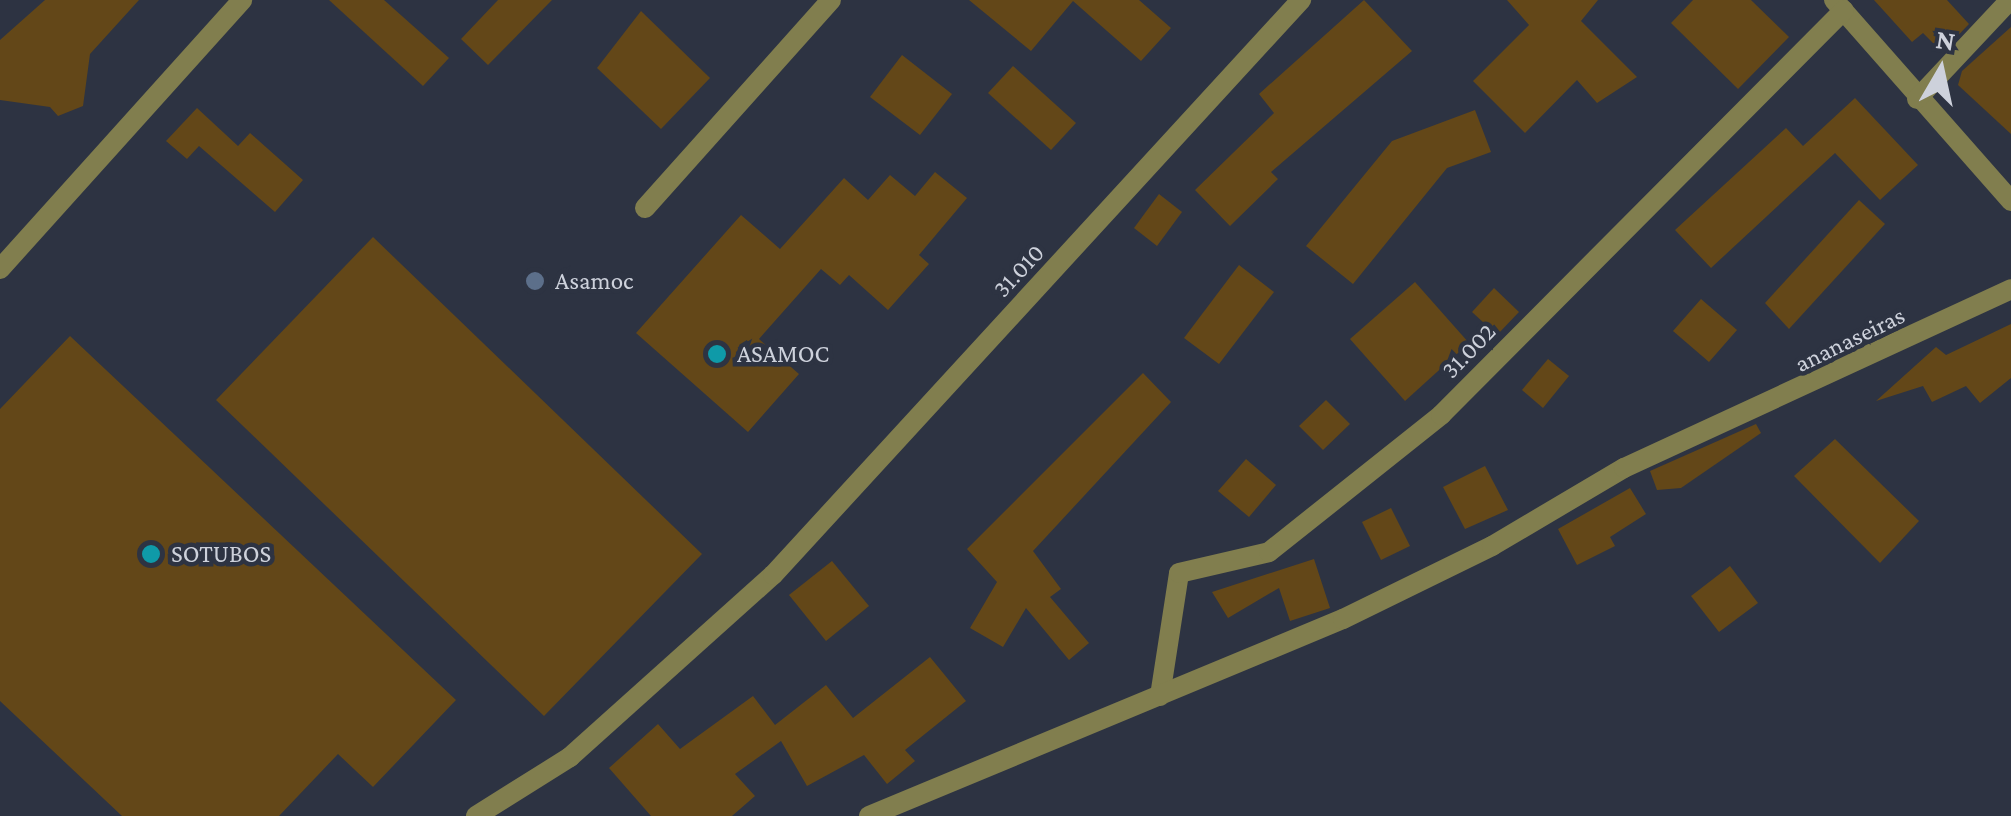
<!DOCTYPE html>
<html>
<head>
<meta charset="utf-8">
<style>
	body { margin:0 }
	#map { position:relative; width:2011px; height:816px; overflow:hidden; background:#2d3342; font-family:"Crimson Pro",serif }
	div>[style] { position:absolute }
	[style*='--x'] { left:calc(var(--x)*1px); top:calc(var(--y)*1px); width:calc(var(--w)*1px); rotate:calc(var(--a)*1deg) }
	.building>* { inset:0; background:#634718 }
	.street>* { height:20px; margin:-10px; padding:0 10px; transform-origin:10px; border-radius:10px; background:#817e4e }
	.dots>* { width:28px; height:28px; translate:-50% -50%; box-sizing:border-box; border:5px solid #2d3342; border-radius:50% }
	span { translate:-50% -50%; white-space:nowrap; text-align:center; line-height:1.15; -webkit-text-stroke:9px #2d3342; paint-order:stroke }
	.street-label { font-size:25px; color:#cdd1db }
	.poi-label { font-size:25px; color:#cdd1db }
	.left { translate:0 -50%; text-align:left }
	.north { position:absolute; left:1891px; top:20px; width:100px; height:100px; -webkit-text-stroke:8px #2d3342; paint-order:stroke; rotate:9deg; font-size:28px; font-weight:700; line-height:40px; text-align:center; color:#cdd1db }
	.north::after { content:''; display:block; margin:auto; width:35px; height:45px; background:#cdd1db; clip-path:polygon(50% 0,100% 100%,50% 72%,0 100%) }
</style>
</head>
<body>
<div id="map">
	<div class="building">
		<div style="clip-path:polygon(45px 0,139px 0,90px 54px,83px 106px,58px 116px,50px 107px,0 100px,0 40px)"></div>
		<div style="clip-path:polygon(329px 0,384px 0,449px 58px,423px 86px)"></div>
		<div style="clip-path:polygon(498px 0,552px 0,488px 65px,461px 39px)"></div>
		<div style="clip-path:polygon(969px 0,1139px 0,1171px 28px,1141px 61px,1073px 1px,1031px 51px)"></div>
		<div style="clip-path:polygon(1364px 0,1412px 51px,1271px 172px,1278px 179px,1230px 226px,1195px 190px,1274px 113px,1259px 94px)"></div>
		<div style="clip-path:polygon(1507px 0,1598px 0,1581px 21px,1637px 77px,1597px 103px,1577px 80px,1525px 133px,1473px 81px,1529px 25px)"></div>
		<div style="clip-path:polygon(1693px 0,1751px 0,1789px 37px,1738px 89px,1671px 23px)"></div>
		<div style="clip-path:polygon(1874px 0,1947px 0,1969px 24px,1942px 52px,1923px 33px,1912px 42px)"></div>
		<div style="clip-path:polygon(641px 11px,710px 78px,661px 129px,597px 68px)"></div>
		<div style="clip-path:polygon(2011px 27px,2011px 134px,1958px 85px,1962px 71px)"></div>
		<div style="clip-path:polygon(902px 55px,952px 94px,920px 135px,870px 97px)"></div>
		<div style="clip-path:polygon(1013px 66px,1076px 123px,1051px 150px,988px 93px)"></div>
		<div style="clip-path:polygon(1855px 98px,1918px 165px,1880px 200px,1835px 153px,1711px 268px,1675px 230px,1786px 128px,1803px 146px)"></div>
		<div style="clip-path:polygon(197px 108px,238px 146px,250px 133px,303px 180px,275px 212px,199px 146px,187px 159px,166px 141px)"></div>
		<div style="clip-path:polygon(1475px 110px,1491px 152px,1447px 168px,1353px 284px,1306px 246px,1392px 141px)"></div>
		<div style="clip-path:polygon(935px 172px,967px 198px,919px 255px,929px 264px,888px 310px,849px 275px,840px 285px,821px 269px,759px 339px,799px 374px,748px 432px,636px 333px,741px 215px,780px 249px,844px 178px,868px 200px,890px 175px,915px 196px)"></div>
		<div style="clip-path:polygon(1159px 194px,1182px 212px,1157px 246px,1134px 228px)"></div>
		<div style="clip-path:polygon(1859px 200px,1885px 224px,1789px 329px,1765px 303px)"></div>
		<div style="clip-path:polygon(373px 237px,702px 554px,544px 716px,216px 400px)"></div>
		<div style="clip-path:polygon(1239px 265px,1274px 292px,1219px 364px,1184px 338px)"></div>
		<div style="clip-path:polygon(1415px 282px,1469px 343px,1405px 401px,1350px 339px)"></div>
		<div style="clip-path:polygon(1494px 288px,1519px 312px,1497px 335px,1472px 312px)"></div>
		<div style="clip-path:polygon(1701px 299px,1737px 330px,1709px 362px,1673px 331px)"></div>
		<div style="clip-path:polygon(1898px 312px,1908px 321px,1865px 342px,1859px 329px)"></div>
		<div style="clip-path:polygon(2011px 324px,2011px 378px,1980px 403px,1966px 386px,1932px 402px,1923px 386px,1876px 401px,1936px 347px,1946px 355px)"></div>
		<div style="clip-path:polygon(70px 336px,456px 700px,373px 787px,338px 754px,279px 816px,122px 816px,0 701px,0 409px)"></div>
		<div style="clip-path:polygon(1548px 359px,1569px 376px,1543px 408px,1522px 390px)"></div>
		<div style="clip-path:polygon(1143px 373px,1171px 402px,1033px 551px,1061px 589px,1050px 597px,1089px 643px,1069px 660px,1026px 608px,1003px 647px,970px 628px,997px 582px,967px 549px)"></div>
		<div style="clip-path:polygon(1326px 400px,1350px 424px,1323px 450px,1299px 426px)"></div>
		<div style="clip-path:polygon(1756px 424px,1761px 433px,1681px 488px,1657px 490px,1650px 471px)"></div>
		<div style="clip-path:polygon(1835px 439px,1919px 521px,1880px 563px,1794px 476px)"></div>
		<div style="clip-path:polygon(1246px 459px,1276px 485px,1249px 517px,1218px 491px)"></div>
		<div style="clip-path:polygon(1485px 466px,1508px 510px,1465px 529px,1443px 487px)"></div>
		<div style="clip-path:polygon(1630px 488px,1646px 514px,1610px 537px,1615px 546px,1577px 565px,1558px 529px)"></div>
		<div style="clip-path:polygon(1391px 508px,1410px 546px,1381px 560px,1362px 522px)"></div>
		<div style="clip-path:polygon(1314px 559px,1330px 608px,1290px 621px,1279px 588px,1228px 618px,1212px 592px)"></div>
		<div style="clip-path:polygon(832px 561px,869px 606px,826px 641px,789px 595px)"></div>
		<div style="clip-path:polygon(1730px 566px,1758px 603px,1719px 632px,1691px 596px)"></div>
		<div style="clip-path:polygon(930px 657px,966px 701px,905px 750px,915px 761px,887px 784px,864px 755px,807px 786px,781px 741px,735px 774px,755px 796px,732px 816px,651px 816px,609px 768px,658px 724px,680px 749px,753px 696px,775px 725px,826px 685px,853px 718px)"></div>
	</div>
	<div class="street">
		<div style="--x:1834;--y:0;--w:268;--a:48.6"></div>
		<div style="--x:1917;--y:99;--w:136;--a:-46.8"></div>
		<div style="--x:645;--y:208;--w:279;--a:-48.2"></div>
		<div style="--x:0;--y:269;--w:362;--a:-48"></div>
		<div style="--x:1160;--y:696;--w:124;--a:-81.2"></div>
		<div style="--x:1179;--y:573;--w:92;--a:-13.1"></div>
		<div style="--x:1269;--y:552;--w:220;--a:-38.5"></div>
		<div style="--x:1441;--y:415;--w:571;--a:-45.14"></div>
		<div style="--x:476;--y:816;--w:111;--a:-32.1"></div>
		<div style="--x:570;--y:757;--w:273;--a:-41.9"></div>
		<div style="--x:773;--y:575;--w:781;--a:-47.44"></div>
		<div style="--x:869;--y:816;--w:513;--a:-22.57"></div>
		<div style="--x:1343;--y:619;--w:166;--a:-26.1"></div>
		<div style="--x:1492;--y:546;--w:153;--a:-30.6"></div>
		<div style="--x:1624;--y:468;--w:426;--a:-24.8"></div>
	</div>
	<div class="dots">
		<div style="left:535px;top:281px;background:#5c6f8a"></div>
		<div style="left:717px;top:354px;background:#0f9aa8"></div>
		<div style="left:151px;top:554px;background:#0f9aa8"></div>
	</div>
	<div class="street-label">
		<span style="left:1019px;top:271px;rotate:-47deg">31.010</span>
		<span style="left:1850px;top:340px;rotate:-26deg">ananaseiras</span>
		<span style="left:1469px;top:351px;rotate:-46deg">31.002</span>
	</div>
	<div class="poi-label">
		<span class="left" style="left:555px;top:281px">Asamoc</span>
		<span class="left" style="left:737px;top:354px">ASAMOC</span>
		<span class="left" style="left:171px;top:554px">SOTUBOS</span>
	</div>
	<div class="north">N</div>
</div>
</body>
</html>
